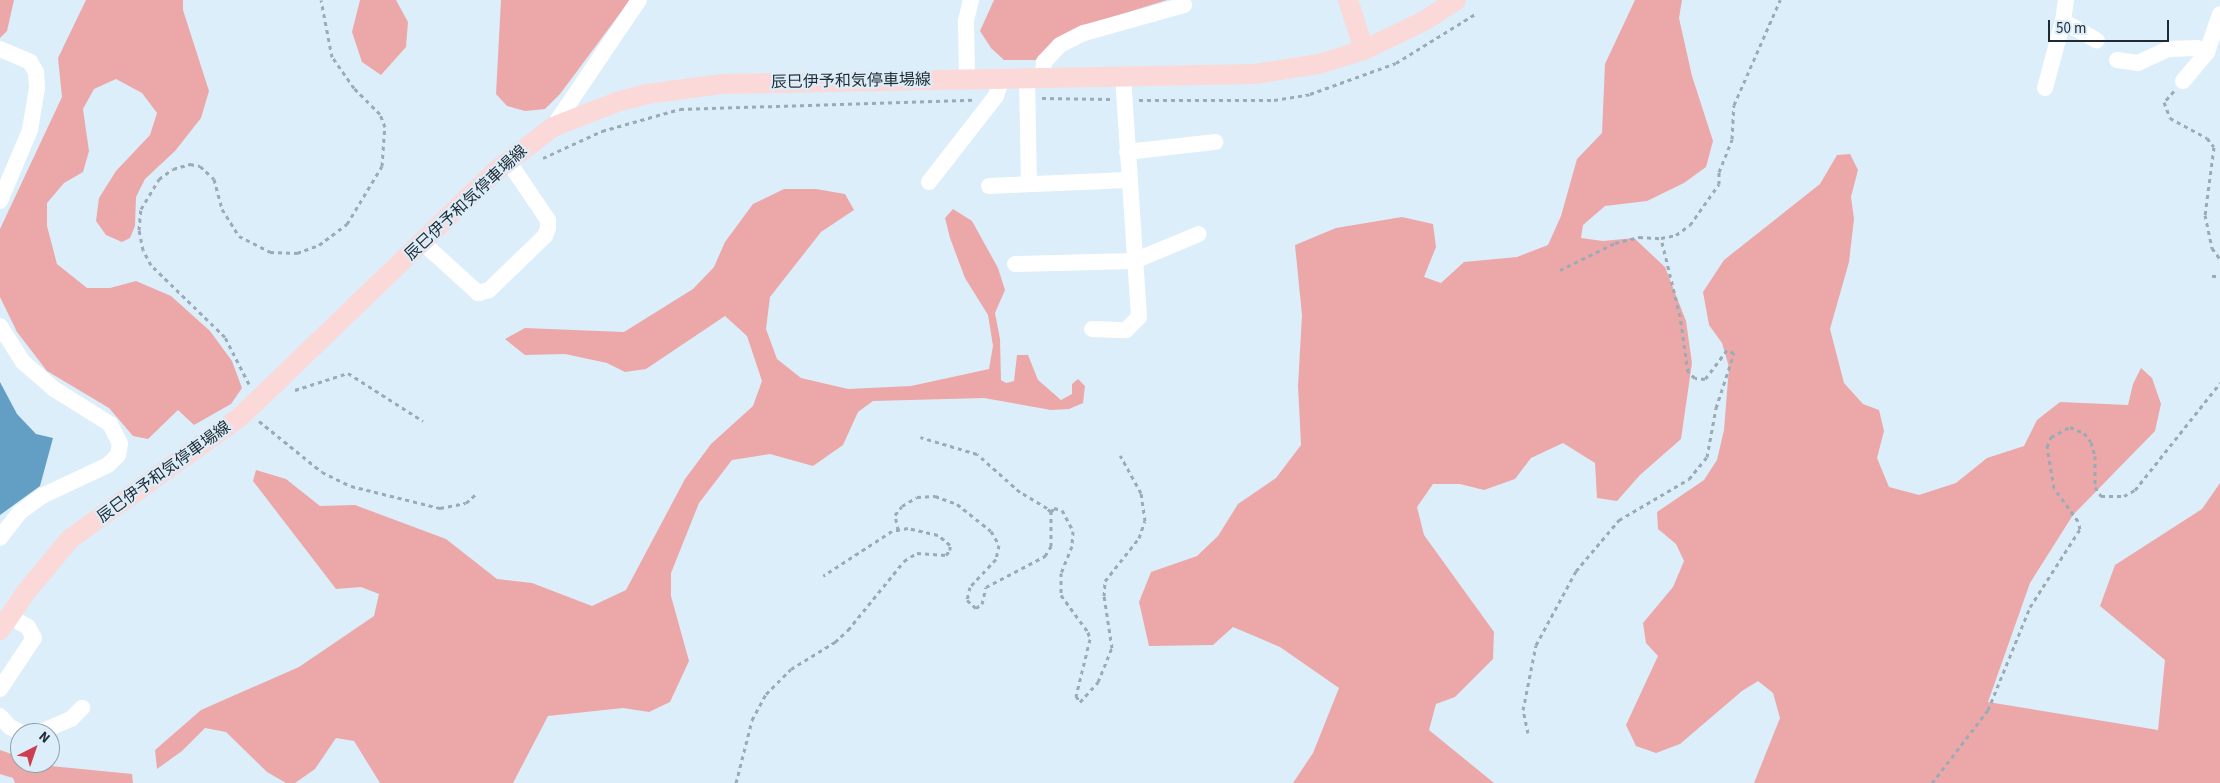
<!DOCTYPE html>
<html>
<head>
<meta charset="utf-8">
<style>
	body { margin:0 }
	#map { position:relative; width:2220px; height:783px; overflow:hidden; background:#dceefa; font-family:"Source Sans 3","Noto Sans JP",sans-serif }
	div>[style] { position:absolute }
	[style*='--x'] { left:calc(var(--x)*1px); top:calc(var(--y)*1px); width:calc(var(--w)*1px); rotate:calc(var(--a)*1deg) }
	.green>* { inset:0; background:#eca8a9 }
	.water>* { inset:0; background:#639fc4 }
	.path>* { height:3px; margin-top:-1.5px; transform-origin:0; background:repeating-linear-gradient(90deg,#9babb5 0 4px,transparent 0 8px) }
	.minor>* { height:16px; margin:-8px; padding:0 8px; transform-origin:8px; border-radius:8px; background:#fff }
	.major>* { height:20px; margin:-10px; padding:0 10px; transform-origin:10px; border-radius:10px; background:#fbd9d9 }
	span { translate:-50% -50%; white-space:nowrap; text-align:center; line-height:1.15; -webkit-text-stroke:4px #dceefa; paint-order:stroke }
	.street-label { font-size:16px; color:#1f2a32 }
	.north { position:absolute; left:10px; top:723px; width:50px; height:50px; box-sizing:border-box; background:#dceefa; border:1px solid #90a0aa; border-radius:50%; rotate:41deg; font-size:14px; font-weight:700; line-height:20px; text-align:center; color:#1f2a32 }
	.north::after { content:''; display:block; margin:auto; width:18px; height:22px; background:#ce3e51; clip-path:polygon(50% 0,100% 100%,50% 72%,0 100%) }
	.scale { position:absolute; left:2048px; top:20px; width:121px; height:22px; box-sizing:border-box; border:2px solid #1f2a32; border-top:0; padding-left:6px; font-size:15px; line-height:18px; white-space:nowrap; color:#1f2a32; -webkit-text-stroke:4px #dceefa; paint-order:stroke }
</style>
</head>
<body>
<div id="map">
	<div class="green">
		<div style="clip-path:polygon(0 0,14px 0,7px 31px,0 38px)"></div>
		<div style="clip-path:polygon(86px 0,183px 0,183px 10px,209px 91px,201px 118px,175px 151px,145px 179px,136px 197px,135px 226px,130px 238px,122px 242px,106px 235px,96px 221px,99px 198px,116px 171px,150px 135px,157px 113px,142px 93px,116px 79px,94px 89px,83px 109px,89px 151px,83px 172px,64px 183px,47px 203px,47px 226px,57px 264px,87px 288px,110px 288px,136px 281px,171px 296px,210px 331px,232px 361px,242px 388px,231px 404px,194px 425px,178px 410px,148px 439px,133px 436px,109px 408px,47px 371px,17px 332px,0 297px,0 229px,62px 97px,58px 58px)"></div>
		<div style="clip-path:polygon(360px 0,396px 0,408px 22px,406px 47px,381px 75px,362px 62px,352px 32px)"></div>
		<div style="clip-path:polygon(501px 0,630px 0,560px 94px,545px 109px,525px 111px,507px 106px,496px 94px)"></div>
		<div style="clip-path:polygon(994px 0,1167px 0,1080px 27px,1051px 44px,1036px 60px,1004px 60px,991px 48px,980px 31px)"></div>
		<div style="clip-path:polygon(1635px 0,1682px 0,1679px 18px,1692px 76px,1713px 141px,1706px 167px,1684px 183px,1647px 201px,1605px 206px,1583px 225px,1581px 238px,1603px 241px,1634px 238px,1665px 267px,1686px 321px,1692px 363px,1681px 439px,1640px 475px,1617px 501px,1597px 498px,1595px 463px,1563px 443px,1531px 458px,1515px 479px,1484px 490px,1460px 484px,1433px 484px,1417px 507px,1424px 535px,1494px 632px,1493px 659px,1455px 697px,1436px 704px,1429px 730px,1494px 783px,1293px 783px,1313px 753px,1339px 688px,1280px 647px,1233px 627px,1213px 645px,1149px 646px,1139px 602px,1151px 572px,1197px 556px,1218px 536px,1238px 504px,1276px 478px,1301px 445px,1298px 386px,1302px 315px,1295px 245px,1336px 228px,1402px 217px,1433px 224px,1436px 247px,1424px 277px,1441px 283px,1464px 262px,1517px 257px,1548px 245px,1561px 216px,1577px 159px,1602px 133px,1605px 64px)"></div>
		<div style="clip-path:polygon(1850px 154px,1858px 170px,1851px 197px,1854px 219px,1849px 262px,1830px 329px,1844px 383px,1863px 404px,1879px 410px,1884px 431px,1877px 458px,1889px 487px,1919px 495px,1956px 483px,1987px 458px,2024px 446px,2037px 420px,2060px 402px,2128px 405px,2133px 384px,2141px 368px,2152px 378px,2161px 404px,2155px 431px,2073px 515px,2030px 583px,1988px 702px,2158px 730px,2165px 660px,2100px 606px,2115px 565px,2202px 509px,2220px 483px,2220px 783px,1754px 783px,1780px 718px,1773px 693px,1758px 681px,1742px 691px,1680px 744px,1656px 753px,1636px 746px,1626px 725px,1658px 656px,1646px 643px,1643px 623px,1673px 587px,1684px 561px,1676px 544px,1658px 529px,1657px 512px,1704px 480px,1717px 460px,1724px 430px,1729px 367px,1722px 343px,1709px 325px,1703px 292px,1724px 260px,1820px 184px,1837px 155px)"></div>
		<div style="clip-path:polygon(784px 189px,816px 189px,845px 194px,854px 210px,821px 232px,770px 297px,766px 329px,777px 359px,801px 378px,848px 389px,911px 386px,989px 369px,993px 346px,988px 315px,965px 278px,950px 238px,945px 218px,953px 209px,972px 221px,998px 268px,1005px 290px,995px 313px,1000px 339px,1001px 380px,1006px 383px,1014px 381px,1017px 355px,1028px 355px,1038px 380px,1061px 400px,1072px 394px,1072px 384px,1078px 379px,1085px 386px,1083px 403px,1069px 409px,1051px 410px,984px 398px,873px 401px,858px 412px,843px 445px,813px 466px,770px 454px,732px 460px,699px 503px,671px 573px,671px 596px,689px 661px,670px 702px,649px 712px,623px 708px,548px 716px,513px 783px,380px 783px,354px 741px,336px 738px,315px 769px,295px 783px,286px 783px,267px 772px,226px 732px,205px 728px,182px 751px,157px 769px,155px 750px,201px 710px,299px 667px,374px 616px,379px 594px,361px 587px,336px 589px,253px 481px,256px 470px,286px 479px,320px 506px,355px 505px,446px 539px,497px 579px,532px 583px,592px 606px,626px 590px,685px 479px,711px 444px,753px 406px,762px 381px,747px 336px,725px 316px,646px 369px,625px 372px,607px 363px,565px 354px,525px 355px,505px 339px,525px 328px,624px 332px,693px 289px,714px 267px,725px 242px,753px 204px)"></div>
		<div style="clip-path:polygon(0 750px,20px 757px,20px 763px,132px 774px,133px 783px,15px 783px,13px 778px,0 774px)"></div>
	</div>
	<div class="water">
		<div style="clip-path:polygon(0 382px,17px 414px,36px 434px,53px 438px,40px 486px,0 515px)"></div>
	</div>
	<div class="path">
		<div style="--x:2174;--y:91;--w:15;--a:132"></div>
		<div style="--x:2164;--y:102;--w:17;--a:69"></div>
		<div style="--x:2170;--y:118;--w:42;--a:28.4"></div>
		<div style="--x:2207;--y:138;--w:11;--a:52"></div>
		<div style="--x:2214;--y:147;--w:69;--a:97.5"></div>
		<div style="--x:2205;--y:215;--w:34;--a:78"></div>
		<div style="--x:2212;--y:248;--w:14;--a:54"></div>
		<div style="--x:1042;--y:98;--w:68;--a:0.8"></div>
		<div style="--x:1139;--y:100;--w:135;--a:0"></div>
		<div style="--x:1274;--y:100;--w:36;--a:-9"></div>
		<div style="--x:1310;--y:94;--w:91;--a:-19.8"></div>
		<div style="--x:1396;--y:63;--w:95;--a:-31.7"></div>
		<div style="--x:543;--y:158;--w:65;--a:-24.6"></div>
		<div style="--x:602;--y:131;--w:81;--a:-15.8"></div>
		<div style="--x:680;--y:109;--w:293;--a:-1.8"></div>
		<div style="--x:1560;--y:270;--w:61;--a:-26.1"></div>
		<div style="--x:1615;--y:243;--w:25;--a:-14"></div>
		<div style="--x:1639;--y:237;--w:22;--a:3"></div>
		<div style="--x:1661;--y:238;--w:15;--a:-11"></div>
		<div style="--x:1676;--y:235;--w:17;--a:-36"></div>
		<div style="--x:1690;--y:225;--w:50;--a:-54.7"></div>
		<div style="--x:1719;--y:184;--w:12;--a:-90"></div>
		<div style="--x:1719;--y:172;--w:35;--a:-68"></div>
		<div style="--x:1732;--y:139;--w:34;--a:-87"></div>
		<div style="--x:1734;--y:105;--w:115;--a:-66.3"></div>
		<div style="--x:2212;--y:276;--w:8;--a:0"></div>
		<div style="--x:249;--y:384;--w:53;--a:-117.1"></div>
		<div style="--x:225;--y:337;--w:103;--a:-135.8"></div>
		<div style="--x:151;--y:265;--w:17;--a:-118"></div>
		<div style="--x:143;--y:250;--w:20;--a:-101"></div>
		<div style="--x:139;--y:230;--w:21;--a:-85"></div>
		<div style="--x:141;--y:209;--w:35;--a:-59"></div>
		<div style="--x:159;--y:179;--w:17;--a:-36"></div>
		<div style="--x:173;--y:169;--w:18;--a:-16"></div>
		<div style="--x:190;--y:164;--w:10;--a:11"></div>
		<div style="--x:200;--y:166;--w:19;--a:43"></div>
		<div style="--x:214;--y:179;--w:31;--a:75"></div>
		<div style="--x:222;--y:209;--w:32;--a:58"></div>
		<div style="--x:239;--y:236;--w:35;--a:27"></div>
		<div style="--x:270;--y:252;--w:27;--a:2"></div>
		<div style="--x:297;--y:253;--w:23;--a:-20"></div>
		<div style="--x:319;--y:245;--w:35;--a:-37"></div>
		<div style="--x:347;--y:224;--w:68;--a:-58.9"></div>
		<div style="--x:382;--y:166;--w:39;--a:-86"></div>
		<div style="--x:385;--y:127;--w:14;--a:-111"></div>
		<div style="--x:380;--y:114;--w:37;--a:-135"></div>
		<div style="--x:354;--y:88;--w:38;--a:-125"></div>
		<div style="--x:332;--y:57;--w:58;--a:-100.9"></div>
		<div style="--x:295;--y:390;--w:56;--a:-17.8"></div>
		<div style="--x:348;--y:373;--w:89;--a:32.6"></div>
		<div style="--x:259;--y:421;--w:81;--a:39"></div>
		<div style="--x:322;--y:472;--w:32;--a:26"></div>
		<div style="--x:351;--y:486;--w:92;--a:13.9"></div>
		<div style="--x:440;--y:508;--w:26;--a:-11"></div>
		<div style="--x:466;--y:503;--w:15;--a:-42"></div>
		<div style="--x:1051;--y:512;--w:5;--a:-53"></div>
		<div style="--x:1054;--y:508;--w:8;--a:14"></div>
		<div style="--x:1062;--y:510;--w:24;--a:62"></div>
		<div style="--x:1073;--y:531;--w:15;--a:94"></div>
		<div style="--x:1072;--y:546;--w:29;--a:112"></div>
		<div style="--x:1061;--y:573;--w:22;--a:90"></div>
		<div style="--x:1061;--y:595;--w:46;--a:53.9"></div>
		<div style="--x:1088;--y:632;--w:7;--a:74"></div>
		<div style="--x:1090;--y:639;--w:59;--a:103.8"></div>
		<div style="--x:1076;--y:696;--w:7;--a:56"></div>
		<div style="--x:1080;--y:702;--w:27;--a:-48"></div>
		<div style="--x:1098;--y:682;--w:37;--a:-68"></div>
		<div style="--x:1112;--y:648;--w:53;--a:-98.7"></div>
		<div style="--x:1104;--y:596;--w:15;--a:-86"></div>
		<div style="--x:1105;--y:581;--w:55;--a:-51.7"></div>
		<div style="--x:1139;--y:538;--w:18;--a:-71"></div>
		<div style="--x:1145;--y:521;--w:28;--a:-98"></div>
		<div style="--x:1141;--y:493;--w:43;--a:-118.9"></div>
		<div style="--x:898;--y:530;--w:15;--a:-101"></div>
		<div style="--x:895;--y:515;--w:11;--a:-52"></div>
		<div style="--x:902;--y:506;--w:17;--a:-31"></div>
		<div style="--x:917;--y:497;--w:18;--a:-3"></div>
		<div style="--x:935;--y:496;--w:23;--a:20"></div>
		<div style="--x:957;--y:504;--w:43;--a:38.5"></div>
		<div style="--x:991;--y:531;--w:16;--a:60"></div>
		<div style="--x:999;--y:545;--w:14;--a:102"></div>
		<div style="--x:996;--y:559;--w:38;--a:133"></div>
		<div style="--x:970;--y:587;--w:13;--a:103"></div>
		<div style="--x:967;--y:600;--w:12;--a:42"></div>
		<div style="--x:976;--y:608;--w:7;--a:-34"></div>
		<div style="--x:982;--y:604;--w:17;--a:-77"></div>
		<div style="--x:986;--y:587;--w:67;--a:-27.7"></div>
		<div style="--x:1045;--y:556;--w:12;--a:-59"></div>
		<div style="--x:1051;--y:546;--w:34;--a:-90"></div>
		<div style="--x:1051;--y:512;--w:6;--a:-135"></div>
		<div style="--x:1047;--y:508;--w:31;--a:-149"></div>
		<div style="--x:1020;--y:492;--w:57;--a:-138.5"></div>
		<div style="--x:977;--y:454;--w:59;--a:-163.4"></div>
		<div style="--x:1528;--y:733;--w:24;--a:-102"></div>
		<div style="--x:1523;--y:710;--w:66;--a:-78.7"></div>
		<div style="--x:1536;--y:645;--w:84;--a:-61.6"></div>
		<div style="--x:1576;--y:571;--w:67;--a:-49.9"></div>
		<div style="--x:1619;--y:520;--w:81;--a:-30.4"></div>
		<div style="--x:1689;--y:479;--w:28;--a:-51"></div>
		<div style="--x:1707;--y:457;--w:50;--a:-79.6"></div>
		<div style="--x:1716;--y:408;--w:58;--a:-71.9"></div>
		<div style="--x:1734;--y:353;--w:8;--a:-157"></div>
		<div style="--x:1727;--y:350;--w:36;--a:127"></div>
		<div style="--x:1705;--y:379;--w:10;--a:-174"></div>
		<div style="--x:1695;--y:378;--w:9;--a:-139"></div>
		<div style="--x:1688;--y:372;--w:57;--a:-98.1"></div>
		<div style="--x:1680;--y:316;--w:80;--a:-103.7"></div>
		<div style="--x:736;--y:783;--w:65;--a:-75.7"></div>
		<div style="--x:752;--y:720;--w:30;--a:-62"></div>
		<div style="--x:766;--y:694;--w:35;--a:-45"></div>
		<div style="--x:791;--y:669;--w:52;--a:-31.5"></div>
		<div style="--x:835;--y:642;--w:18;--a:-43"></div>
		<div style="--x:848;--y:630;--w:89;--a:-50.9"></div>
		<div style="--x:904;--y:561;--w:15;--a:-32"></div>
		<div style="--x:917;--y:553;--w:29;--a:4"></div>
		<div style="--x:946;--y:555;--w:6;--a:-51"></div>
		<div style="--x:950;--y:550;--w:5;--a:-90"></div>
		<div style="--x:950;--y:545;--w:16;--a:-140"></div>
		<div style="--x:938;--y:535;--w:31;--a:-167"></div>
		<div style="--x:908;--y:528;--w:16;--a:169"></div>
		<div style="--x:892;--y:531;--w:82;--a:146.9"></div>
		<div style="--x:1932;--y:783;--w:92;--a:-52.5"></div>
		<div style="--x:1988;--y:710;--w:111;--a:-67.8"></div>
		<div style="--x:2030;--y:607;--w:93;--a:-57.3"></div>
		<div style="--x:2080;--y:529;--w:8;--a:-104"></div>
		<div style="--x:2078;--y:521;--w:41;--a:-126"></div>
		<div style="--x:2054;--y:488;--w:42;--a:-99.7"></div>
		<div style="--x:2047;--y:447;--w:11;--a:-68"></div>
		<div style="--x:2051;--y:437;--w:21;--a:-28"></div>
		<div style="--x:2070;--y:427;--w:15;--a:23"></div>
		<div style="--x:2084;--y:433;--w:11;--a:52"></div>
		<div style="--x:2091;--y:442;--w:15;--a:74"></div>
		<div style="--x:2095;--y:456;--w:31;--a:90"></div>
		<div style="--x:2095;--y:487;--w:11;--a:56"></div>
		<div style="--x:2101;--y:496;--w:23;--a:0"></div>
		<div style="--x:2124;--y:496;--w:13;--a:-29"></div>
		<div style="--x:2135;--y:490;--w:137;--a:-51.5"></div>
	</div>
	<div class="minor">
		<div style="--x:2063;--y:21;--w:39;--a:30"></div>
		<div style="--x:0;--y:49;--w:33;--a:23"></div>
		<div style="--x:30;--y:62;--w:12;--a:59"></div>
		<div style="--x:36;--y:72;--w:16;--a:86"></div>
		<div style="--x:37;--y:88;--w:43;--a:99.5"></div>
		<div style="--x:30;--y:130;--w:77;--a:112.9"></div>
		<div style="--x:2117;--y:60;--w:21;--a:8"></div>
		<div style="--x:2138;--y:63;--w:33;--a:-25"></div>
		<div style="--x:2168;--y:49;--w:29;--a:-2"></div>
		<div style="--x:2197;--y:48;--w:11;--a:22"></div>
		<div style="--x:967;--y:78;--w:57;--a:-91"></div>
		<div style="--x:966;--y:21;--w:22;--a:-77"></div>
		<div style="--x:1027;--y:79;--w:105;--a:88.9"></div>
		<div style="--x:1043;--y:79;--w:17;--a:-87"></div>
		<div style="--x:1044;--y:62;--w:23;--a:-47"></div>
		<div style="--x:1060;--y:45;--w:27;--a:-27"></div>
		<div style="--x:1084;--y:33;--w:104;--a:-15.6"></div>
		<div style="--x:2183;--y:81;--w:38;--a:-50"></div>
		<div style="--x:2207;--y:52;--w:40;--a:-71.1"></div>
		<div style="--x:2045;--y:88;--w:69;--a:-75"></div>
		<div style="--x:2063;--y:21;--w:21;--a:-82"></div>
		<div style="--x:553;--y:127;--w:153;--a:-55.9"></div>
		<div style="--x:1127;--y:152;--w:89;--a:-6.5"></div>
		<div style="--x:929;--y:182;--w:109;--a:-52.1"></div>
		<div style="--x:996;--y:96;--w:19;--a:-72"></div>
		<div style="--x:989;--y:186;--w:139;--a:-2.5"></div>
		<div style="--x:422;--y:242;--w:76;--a:42.3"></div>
		<div style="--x:478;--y:293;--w:11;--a:-15"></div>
		<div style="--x:489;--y:290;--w:78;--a:-44"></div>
		<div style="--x:545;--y:236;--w:9;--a:-69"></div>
		<div style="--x:548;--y:228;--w:8;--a:-90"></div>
		<div style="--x:548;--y:220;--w:71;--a:-124.1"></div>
		<div style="--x:1015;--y:264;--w:119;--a:-1.4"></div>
		<div style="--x:1134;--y:261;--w:70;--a:-22.6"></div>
		<div style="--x:0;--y:326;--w:43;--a:57.4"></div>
		<div style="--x:23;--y:362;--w:41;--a:41.1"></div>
		<div style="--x:54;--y:389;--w:66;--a:32"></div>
		<div style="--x:110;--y:424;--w:22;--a:63"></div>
		<div style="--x:120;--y:444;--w:11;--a:100"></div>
		<div style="--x:118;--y:455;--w:14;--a:135"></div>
		<div style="--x:108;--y:465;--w:73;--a:154.8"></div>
		<div style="--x:42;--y:496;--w:27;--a:144"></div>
		<div style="--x:20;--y:512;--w:33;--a:128"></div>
		<div style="--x:1092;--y:329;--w:34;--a:2"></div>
		<div style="--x:1126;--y:330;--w:18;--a:-45"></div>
		<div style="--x:1139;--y:317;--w:239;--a:-93.8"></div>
		<div style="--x:0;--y:689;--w:61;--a:-56.3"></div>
		<div style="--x:34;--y:638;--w:13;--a:-119"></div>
		<div style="--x:28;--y:627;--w:22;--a:-150"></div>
		<div style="--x:0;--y:716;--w:15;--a:48"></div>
		<div style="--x:10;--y:727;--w:13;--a:27"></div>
		<div style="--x:38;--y:733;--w:36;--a:-23"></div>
		<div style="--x:71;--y:719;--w:16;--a:-45"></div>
	</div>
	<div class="major">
		<div style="--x:1348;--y:0;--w:52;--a:72.3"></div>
		<div style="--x:0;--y:630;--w:46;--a:-55.6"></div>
		<div style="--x:26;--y:592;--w:69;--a:-50.3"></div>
		<div style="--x:70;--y:539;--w:209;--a:-35.7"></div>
		<div style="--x:240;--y:417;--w:358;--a:-43.9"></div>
		<div style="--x:498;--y:169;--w:69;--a:-37.4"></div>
		<div style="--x:553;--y:127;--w:69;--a:-21.3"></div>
		<div style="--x:617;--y:102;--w:31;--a:-15"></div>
		<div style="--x:647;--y:94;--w:76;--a:-7.6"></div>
		<div style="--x:722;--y:84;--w:533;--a:-1.07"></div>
		<div style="--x:1255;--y:74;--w:65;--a:-8.9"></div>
		<div style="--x:1319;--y:64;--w:47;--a:-17.3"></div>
		<div style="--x:1364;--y:50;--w:67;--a:-25.8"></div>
		<div style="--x:1424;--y:21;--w:38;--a:-33"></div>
	</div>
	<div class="street-label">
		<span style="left:851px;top:81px;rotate:-1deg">辰巳伊予和気停車場線</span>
		<span style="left:466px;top:203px;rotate:-43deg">辰巳伊予和気停車場線</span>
		<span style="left:164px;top:472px;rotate:-36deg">辰巳伊予和気停車場線</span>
	</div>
	<div class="north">N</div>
	<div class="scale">50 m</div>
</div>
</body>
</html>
